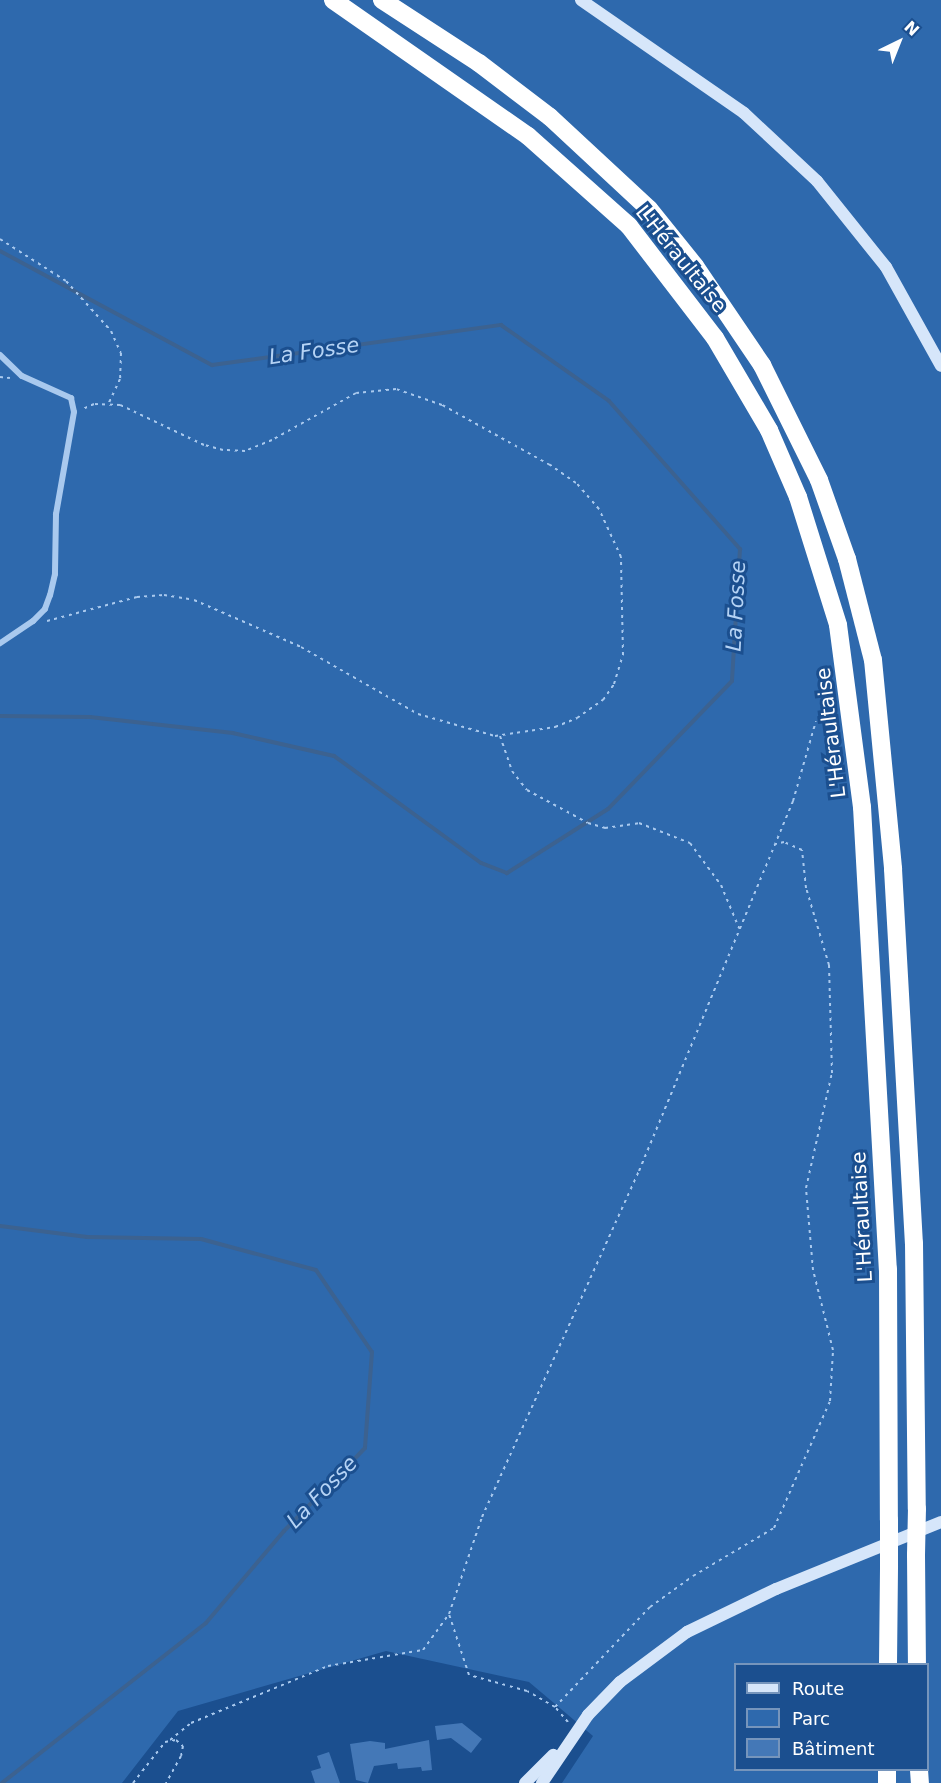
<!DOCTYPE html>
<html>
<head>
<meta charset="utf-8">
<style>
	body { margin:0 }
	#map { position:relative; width:941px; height:1783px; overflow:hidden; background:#1b4f8f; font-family:"DejaVu Sans",sans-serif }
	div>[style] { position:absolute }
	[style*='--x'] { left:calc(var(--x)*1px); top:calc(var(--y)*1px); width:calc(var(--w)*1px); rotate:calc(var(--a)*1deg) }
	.green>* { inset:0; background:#2e69ad }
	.stream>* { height:4px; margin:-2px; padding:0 2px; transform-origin:2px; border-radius:2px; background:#3c6290 }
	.building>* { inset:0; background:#4478b7 }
	.path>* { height:2px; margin-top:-1px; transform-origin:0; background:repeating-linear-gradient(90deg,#a9c9ee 0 3px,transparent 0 7.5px) }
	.street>* { height:6px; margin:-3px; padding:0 3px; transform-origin:3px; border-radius:3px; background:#a9c9ee }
	.secondary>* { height:12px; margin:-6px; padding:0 6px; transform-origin:6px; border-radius:6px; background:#d6e6fa }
	.highway>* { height:18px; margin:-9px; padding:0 9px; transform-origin:9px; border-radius:9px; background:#fff }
	.highway-bridge>* { height:18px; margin:-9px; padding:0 9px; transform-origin:9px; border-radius:9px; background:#fff }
	span { translate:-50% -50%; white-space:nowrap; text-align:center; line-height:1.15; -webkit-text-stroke:6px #1b4f8f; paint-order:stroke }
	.street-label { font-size:20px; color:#fff }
	.water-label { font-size:21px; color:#b5d3f5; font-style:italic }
	.legend { position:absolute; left:734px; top:1663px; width:195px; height:108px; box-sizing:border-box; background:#1b4f8f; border:2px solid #7695bc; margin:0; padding:8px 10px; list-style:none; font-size:18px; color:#fff }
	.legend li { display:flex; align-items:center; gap:12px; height:30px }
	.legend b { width:30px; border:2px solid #7695bc }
	.north { position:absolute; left:869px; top:12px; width:60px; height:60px; -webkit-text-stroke:4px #1b4f8f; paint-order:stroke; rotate:43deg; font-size:16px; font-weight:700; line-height:24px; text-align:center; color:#fff }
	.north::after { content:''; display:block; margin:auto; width:21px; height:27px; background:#fff; clip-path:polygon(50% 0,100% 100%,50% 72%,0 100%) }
</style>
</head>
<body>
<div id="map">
	<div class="green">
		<div style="clip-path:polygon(evenodd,0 0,941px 0,941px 1783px,562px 1783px,593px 1736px,529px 1682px,386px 1651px,178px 1711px,122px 1783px,0 1783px,0 0,736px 1664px,928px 1664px,928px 1770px,736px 1770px,736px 1664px)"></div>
	</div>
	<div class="stream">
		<div style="--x:0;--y:251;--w:241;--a:28.3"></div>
		<div style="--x:212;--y:365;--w:292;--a:-7.9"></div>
		<div style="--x:501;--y:325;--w:132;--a:35.1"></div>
		<div style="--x:609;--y:401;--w:198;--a:48.5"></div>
		<div style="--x:740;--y:549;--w:132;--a:93.5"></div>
		<div style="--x:732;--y:681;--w:178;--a:134.1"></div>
		<div style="--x:608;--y:809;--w:120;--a:147.6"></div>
		<div style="--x:507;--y:873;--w:28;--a:-159"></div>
		<div style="--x:481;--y:863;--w:182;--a:-143.9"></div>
		<div style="--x:334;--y:756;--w:104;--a:-167.2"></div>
		<div style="--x:233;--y:733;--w:144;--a:-173.6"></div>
		<div style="--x:90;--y:717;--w:90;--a:-179.4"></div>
		<div style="--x:0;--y:1226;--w:88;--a:7.2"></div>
		<div style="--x:87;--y:1237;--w:114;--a:1"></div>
		<div style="--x:201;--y:1239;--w:119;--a:15.1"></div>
		<div style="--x:316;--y:1270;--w:99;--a:55.7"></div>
		<div style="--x:372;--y:1352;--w:96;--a:94.2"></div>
		<div style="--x:365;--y:1448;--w:116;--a:134.3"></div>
		<div style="--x:284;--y:1531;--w:121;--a:130.3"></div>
		<div style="--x:206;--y:1623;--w:259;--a:141.9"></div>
	</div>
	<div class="building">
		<div style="clip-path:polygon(462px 1723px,482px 1739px,471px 1753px,451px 1738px,437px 1740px,435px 1726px)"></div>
		<div style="clip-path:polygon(429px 1740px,432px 1770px,422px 1771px,421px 1767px,398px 1769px,397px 1763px,374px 1766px,368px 1783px,356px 1780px,350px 1744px,370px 1741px,385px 1743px,385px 1749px)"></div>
		<div style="clip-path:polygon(329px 1752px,340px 1783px,315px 1783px,311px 1771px,321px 1768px,317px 1756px)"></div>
	</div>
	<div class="path">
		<div style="--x:0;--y:239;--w:78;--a:32.5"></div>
		<div style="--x:66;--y:281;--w:67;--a:48"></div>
		<div style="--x:111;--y:331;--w:24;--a:66"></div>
		<div style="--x:121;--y:353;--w:26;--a:92"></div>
		<div style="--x:120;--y:379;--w:29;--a:115"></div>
		<div style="--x:0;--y:377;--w:10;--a:6"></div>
		<div style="--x:47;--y:621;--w:93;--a:-14.9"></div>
		<div style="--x:137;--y:597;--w:27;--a:-4"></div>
		<div style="--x:164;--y:595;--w:30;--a:9"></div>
		<div style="--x:194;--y:600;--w:117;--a:23.7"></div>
		<div style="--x:301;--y:647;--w:135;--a:29.8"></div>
		<div style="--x:418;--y:714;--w:80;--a:15.9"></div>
		<div style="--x:495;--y:736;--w:61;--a:-8.5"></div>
		<div style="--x:555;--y:727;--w:24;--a:-22"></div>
		<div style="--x:577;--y:718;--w:32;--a:-35"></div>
		<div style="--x:603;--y:700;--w:19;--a:-55"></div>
		<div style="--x:614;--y:684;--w:30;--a:-73"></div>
		<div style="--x:623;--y:655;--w:98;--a:-91.2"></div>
		<div style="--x:621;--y:557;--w:53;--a:-114.6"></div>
		<div style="--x:599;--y:509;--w:35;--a:-131"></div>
		<div style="--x:576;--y:483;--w:32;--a:-145"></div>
		<div style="--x:550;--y:465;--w:124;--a:-150.9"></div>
		<div style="--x:442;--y:405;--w:49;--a:-160.8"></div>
		<div style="--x:396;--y:389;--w:40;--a:174.3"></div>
		<div style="--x:356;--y:393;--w:96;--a:150.8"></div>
		<div style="--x:272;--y:440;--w:29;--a:158"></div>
		<div style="--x:245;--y:451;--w:22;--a:-177"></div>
		<div style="--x:223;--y:450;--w:20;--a:-165"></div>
		<div style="--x:204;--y:445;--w:93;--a:-154.5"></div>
		<div style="--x:120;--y:405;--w:26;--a:-178"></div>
		<div style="--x:94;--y:404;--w:12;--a:156"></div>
		<div style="--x:500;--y:736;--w:37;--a:71"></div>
		<div style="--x:512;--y:771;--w:24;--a:52"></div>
		<div style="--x:527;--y:790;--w:69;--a:28.4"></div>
		<div style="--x:588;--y:823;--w:18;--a:16"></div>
		<div style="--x:605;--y:828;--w:34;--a:-8"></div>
		<div style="--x:639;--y:823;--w:55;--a:21.4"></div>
		<div style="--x:690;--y:843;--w:52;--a:53.6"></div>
		<div style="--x:721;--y:885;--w:47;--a:67.3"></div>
		<div style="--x:555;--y:1707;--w:138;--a:-46.5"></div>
		<div style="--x:650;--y:1607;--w:53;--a:-35.8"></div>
		<div style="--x:693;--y:1576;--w:94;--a:-30.7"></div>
		<div style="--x:774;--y:1528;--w:139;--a:-66.2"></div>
		<div style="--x:830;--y:1401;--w:51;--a:-86.6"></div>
		<div style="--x:833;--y:1350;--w:82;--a:-104"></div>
		<div style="--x:813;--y:1270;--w:82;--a:-94.9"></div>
		<div style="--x:806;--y:1188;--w:118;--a:-77.3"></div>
		<div style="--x:832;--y:1073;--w:108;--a:-91.6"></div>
		<div style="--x:829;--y:965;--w:80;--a:-106.6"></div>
		<div style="--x:806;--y:888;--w:38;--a:-96"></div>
		<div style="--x:802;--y:850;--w:20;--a:-156"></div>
		<div style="--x:784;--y:842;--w:9;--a:167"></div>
		<div style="--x:568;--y:1722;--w:20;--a:-131"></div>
		<div style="--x:555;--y:1707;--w:32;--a:-150"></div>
		<div style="--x:527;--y:1691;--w:60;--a:-164.6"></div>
		<div style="--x:469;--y:1675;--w:64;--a:-108.2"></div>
		<div style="--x:449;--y:1614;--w:102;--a:-71.2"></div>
		<div style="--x:482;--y:1517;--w:380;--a:-65.6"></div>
		<div style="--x:639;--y:1171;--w:401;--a:-67.4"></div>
		<div style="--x:793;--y:801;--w:83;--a:-74"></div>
		<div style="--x:170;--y:1740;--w:27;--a:-39"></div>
		<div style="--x:191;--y:1723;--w:148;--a:-22.6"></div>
		<div style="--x:328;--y:1666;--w:96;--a:-9.6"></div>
		<div style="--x:423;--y:1650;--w:44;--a:-54.2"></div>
		<div style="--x:133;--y:1783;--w:52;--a:-52"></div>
		<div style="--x:165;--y:1742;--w:11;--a:-10"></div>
		<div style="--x:176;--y:1740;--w:9;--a:41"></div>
		<div style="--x:183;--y:1746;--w:10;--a:101"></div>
		<div style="--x:181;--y:1756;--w:31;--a:119"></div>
	</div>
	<div class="street">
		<div style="--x:0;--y:355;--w:30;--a:44"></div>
		<div style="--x:22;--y:376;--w:54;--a:24.2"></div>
		<div style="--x:71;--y:398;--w:14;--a:78"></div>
		<div style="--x:74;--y:412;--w:104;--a:100"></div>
		<div style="--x:56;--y:514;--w:60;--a:91"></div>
		<div style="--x:55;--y:574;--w:22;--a:103"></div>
		<div style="--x:50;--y:595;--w:15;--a:110"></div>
		<div style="--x:45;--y:609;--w:17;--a:135"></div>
		<div style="--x:33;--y:621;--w:40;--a:146"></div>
	</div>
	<div class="secondary">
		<div style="--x:581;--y:0;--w:198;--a:34.7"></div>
		<div style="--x:744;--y:113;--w:100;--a:43"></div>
		<div style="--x:817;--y:181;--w:110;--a:51.3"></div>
		<div style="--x:886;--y:267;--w:113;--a:60.9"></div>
		<div style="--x:525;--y:1783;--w:40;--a:-45"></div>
		<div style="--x:542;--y:1783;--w:82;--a:-55.9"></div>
		<div style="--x:588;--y:1715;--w:46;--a:-45.9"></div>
		<div style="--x:620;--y:1682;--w:84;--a:-36.7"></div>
		<div style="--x:687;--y:1632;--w:99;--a:-25.8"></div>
		<div style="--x:776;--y:1589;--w:178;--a:-22.1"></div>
	</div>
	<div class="highway">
		<div style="--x:333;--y:0;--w:238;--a:34.9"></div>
		<div style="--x:528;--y:136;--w:135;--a:41.7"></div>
		<div style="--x:629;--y:226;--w:141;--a:52.5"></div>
		<div style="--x:715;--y:338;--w:107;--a:59.6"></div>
		<div style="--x:769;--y:430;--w:73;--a:66.6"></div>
		<div style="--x:798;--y:497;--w:134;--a:72.6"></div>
		<div style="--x:838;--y:625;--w:184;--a:82.5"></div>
		<div style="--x:862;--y:807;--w:463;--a:86.8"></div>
		<div style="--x:888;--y:1269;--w:251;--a:89.8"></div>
		<div style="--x:382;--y:0;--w:116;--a:33"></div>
		<div style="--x:479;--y:63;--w:89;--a:37.3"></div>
		<div style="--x:550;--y:117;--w:135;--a:42.9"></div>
		<div style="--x:649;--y:209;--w:73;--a:51.1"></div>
		<div style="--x:695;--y:266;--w:120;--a:55.9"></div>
		<div style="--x:762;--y:365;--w:128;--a:63.6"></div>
		<div style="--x:819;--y:480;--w:84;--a:70.5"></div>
		<div style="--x:847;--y:559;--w:104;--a:75.6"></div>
		<div style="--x:873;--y:660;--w:210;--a:84.5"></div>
		<div style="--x:893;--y:869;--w:375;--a:86.8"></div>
		<div style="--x:914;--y:1243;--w:266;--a:89.4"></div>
		<div style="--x:916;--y:1555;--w:109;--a:89.5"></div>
		<div style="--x:888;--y:1664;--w:98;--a:-89.4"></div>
		<div style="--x:919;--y:1770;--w:13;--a:86"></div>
		<div style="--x:887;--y:1783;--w:13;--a:-90"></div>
	</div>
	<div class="highway-bridge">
		<div style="--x:916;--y:1555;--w:46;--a:-88.8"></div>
		<div style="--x:889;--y:1566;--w:46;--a:-90"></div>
	</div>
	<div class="street-label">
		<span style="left:681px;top:259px;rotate:51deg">L'Héraultaise</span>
		<span style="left:831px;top:733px;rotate:-97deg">L'Héraultaise</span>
		<span style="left:862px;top:1217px;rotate:-93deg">L'Héraultaise</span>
	</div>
	<div class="water-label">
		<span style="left:314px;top:351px;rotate:-8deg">La Fosse</span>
		<span style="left:736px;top:606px;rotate:-87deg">La Fosse</span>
		<span style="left:322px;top:1492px;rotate:-46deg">La Fosse</span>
	</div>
	<ul class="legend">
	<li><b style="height:8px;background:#d6e6fa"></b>Route</li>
	<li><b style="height:16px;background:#2e69ad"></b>Parc</li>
	<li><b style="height:16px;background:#4478b7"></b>Bâtiment</li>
	</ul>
	<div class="north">N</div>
</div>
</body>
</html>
